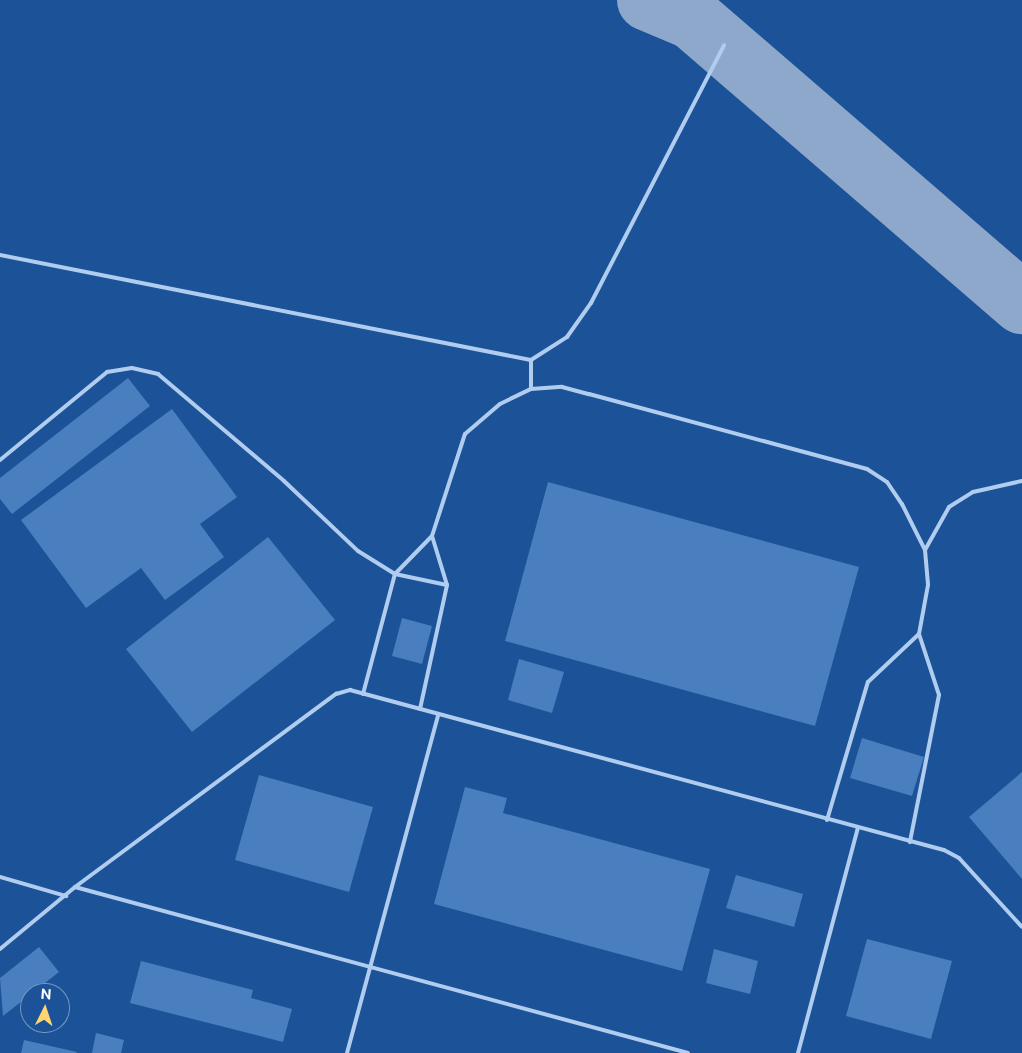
<!DOCTYPE html>
<html>
<head>
<meta charset="utf-8">
<style>
	body { margin:0 }
	#map { position:relative; width:1022px; height:1053px; overflow:hidden; background:#1c5297; font-family:"Public Sans",sans-serif }
	div>[style] { position:absolute }
	[style*='--x'] { left:calc(var(--x)*1px); top:calc(var(--y)*1px); width:calc(var(--w)*1px); rotate:calc(var(--a)*1deg) }
	.taxiway>* { height:62px; margin:-31px; padding:0 31px; transform-origin:31px; border-radius:31px; background:#8ea8cb }
	.building>* { inset:0; background:#497ebf }
	.service>* { height:4px; margin:-2px; padding:0 2px; transform-origin:2px; border-radius:2px; background:#b0cdf0 }
	span { translate:-50% -50%; white-space:nowrap; text-align:center; line-height:1.15; -webkit-text-stroke:4px #1c5297; paint-order:stroke }
	.north { position:absolute; left:20px; top:983px; width:50px; height:50px; box-sizing:border-box; background:#1c5297; border:1px solid #7797c1; border-radius:50%; rotate:4deg; font-size:14px; font-weight:700; line-height:20px; text-align:center; color:#fff }
	.north::after { content:''; display:block; margin:auto; width:18px; height:22px; background:#ffd56f; clip-path:polygon(50% 0,100% 100%,50% 72%,0 100%) }
</style>
</head>
<body>
<div id="map">
	<div class="taxiway">
		<div style="--x:648;--y:0;--w:49;--a:22.9"></div>
		<div style="--x:693;--y:19;--w:435;--a:40.8"></div>
	</div>
	<div class="building">
		<div style="clip-path:polygon(128px 378px,150px 406px,12px 514px,0 499px,0 478px)"></div>
		<div style="clip-path:polygon(172px 409px,237px 497px,200px 524px,224px 557px,165px 600px,141px 568px,86px 608px,21px 520px)"></div>
		<div style="clip-path:polygon(548px 482px,859px 567px,815px 726px,505px 641px)"></div>
		<div style="clip-path:polygon(268px 537px,335px 620px,192px 732px,126px 649px)"></div>
		<div style="clip-path:polygon(402px 618px,432px 626px,422px 664px,392px 656px)"></div>
		<div style="clip-path:polygon(519px 659px,564px 672px,552px 713px,508px 700px)"></div>
		<div style="clip-path:polygon(862px 738px,924px 757px,912px 796px,850px 778px)"></div>
		<div style="clip-path:polygon(1022px 772px,1022px 879px,969px 817px)"></div>
		<div style="clip-path:polygon(259px 775px,373px 807px,349px 892px,235px 860px)"></div>
		<div style="clip-path:polygon(465px 787px,507px 798px,503px 813px,710px 869px,682px 971px,434px 904px)"></div>
		<div style="clip-path:polygon(736px 875px,803px 894px,794px 927px,726px 908px)"></div>
		<div style="clip-path:polygon(867px 939px,952px 961px,931px 1039px,846px 1016px)"></div>
		<div style="clip-path:polygon(39px 947px,59px 972px,3px 1016px,0 978px)"></div>
		<div style="clip-path:polygon(714px 949px,758px 961px,750px 994px,706px 983px)"></div>
		<div style="clip-path:polygon(141px 961px,253px 990px,251px 998px,292px 1009px,283px 1042px,130px 1003px)"></div>
		<div style="clip-path:polygon(96px 1033px,124px 1040px,121px 1053px,92px 1053px)"></div>
		<div style="clip-path:polygon(24px 1040px,77px 1052px,76px 1053px,21px 1053px)"></div>
	</div>
	<div class="service">
		<div style="--x:0;--y:255;--w:541;--a:11.19"></div>
		<div style="--x:531;--y:360;--w:29;--a:90"></div>
		<div style="--x:531;--y:360;--w:43;--a:-32.6"></div>
		<div style="--x:567;--y:337;--w:42;--a:-54.8"></div>
		<div style="--x:591;--y:303;--w:290;--a:-62.7"></div>
		<div style="--x:0;--y:460;--w:139;--a:-39.4"></div>
		<div style="--x:107;--y:372;--w:25;--a:-9"></div>
		<div style="--x:132;--y:368;--w:27;--a:13"></div>
		<div style="--x:158;--y:374;--w:165;--a:40.3"></div>
		<div style="--x:284;--y:481;--w:102;--a:43.4"></div>
		<div style="--x:358;--y:551;--w:44;--a:31.9"></div>
		<div style="--x:395;--y:574;--w:53;--a:11.9"></div>
		<div style="--x:925;--y:550;--w:49;--a:-60.8"></div>
		<div style="--x:949;--y:507;--w:28;--a:-32"></div>
		<div style="--x:973;--y:492;--w:50;--a:-12.7"></div>
		<div style="--x:363;--y:694;--w:124;--a:-75.1"></div>
		<div style="--x:395;--y:574;--w:53;--a:-45.8"></div>
		<div style="--x:432;--y:536;--w:107;--a:-72.1"></div>
		<div style="--x:465;--y:434;--w:46;--a:-40.6"></div>
		<div style="--x:500;--y:404;--w:34;--a:-26"></div>
		<div style="--x:531;--y:389;--w:31;--a:-4"></div>
		<div style="--x:562;--y:387;--w:28;--a:15"></div>
		<div style="--x:589;--y:394;--w:288;--a:15.1"></div>
		<div style="--x:867;--y:469;--w:24;--a:33"></div>
		<div style="--x:887;--y:482;--w:27;--a:56"></div>
		<div style="--x:902;--y:504;--w:51;--a:63.4"></div>
		<div style="--x:925;--y:550;--w:35;--a:85"></div>
		<div style="--x:928;--y:585;--w:50;--a:100.4"></div>
		<div style="--x:919;--y:634;--w:64;--a:71.8"></div>
		<div style="--x:939;--y:695;--w:150;--a:101.2"></div>
		<div style="--x:420;--y:709;--w:127;--a:-77.7"></div>
		<div style="--x:447;--y:585;--w:51;--a:-107"></div>
		<div style="--x:827;--y:820;--w:144;--a:-73.5"></div>
		<div style="--x:868;--y:682;--w:70;--a:-43.3"></div>
		<div style="--x:0;--y:877;--w:69;--a:16.1"></div>
		<div style="--x:75;--y:887;--w:635;--a:15.15"></div>
		<div style="--x:0;--y:949;--w:97;--a:-39.6"></div>
		<div style="--x:75;--y:887;--w:325;--a:-36.5"></div>
		<div style="--x:336;--y:694;--w:15;--a:-16"></div>
		<div style="--x:350;--y:690;--w:615;--a:15.08"></div>
		<div style="--x:944;--y:850;--w:17;--a:28"></div>
		<div style="--x:959;--y:858;--w:93;--a:47.6"></div>
		<div style="--x:347;--y:1053;--w:350;--a:-74.9"></div>
		<div style="--x:798;--y:1053;--w:233;--a:-75.1"></div>
	</div>
	<div class="north">N</div>
</div>
</body>
</html>
